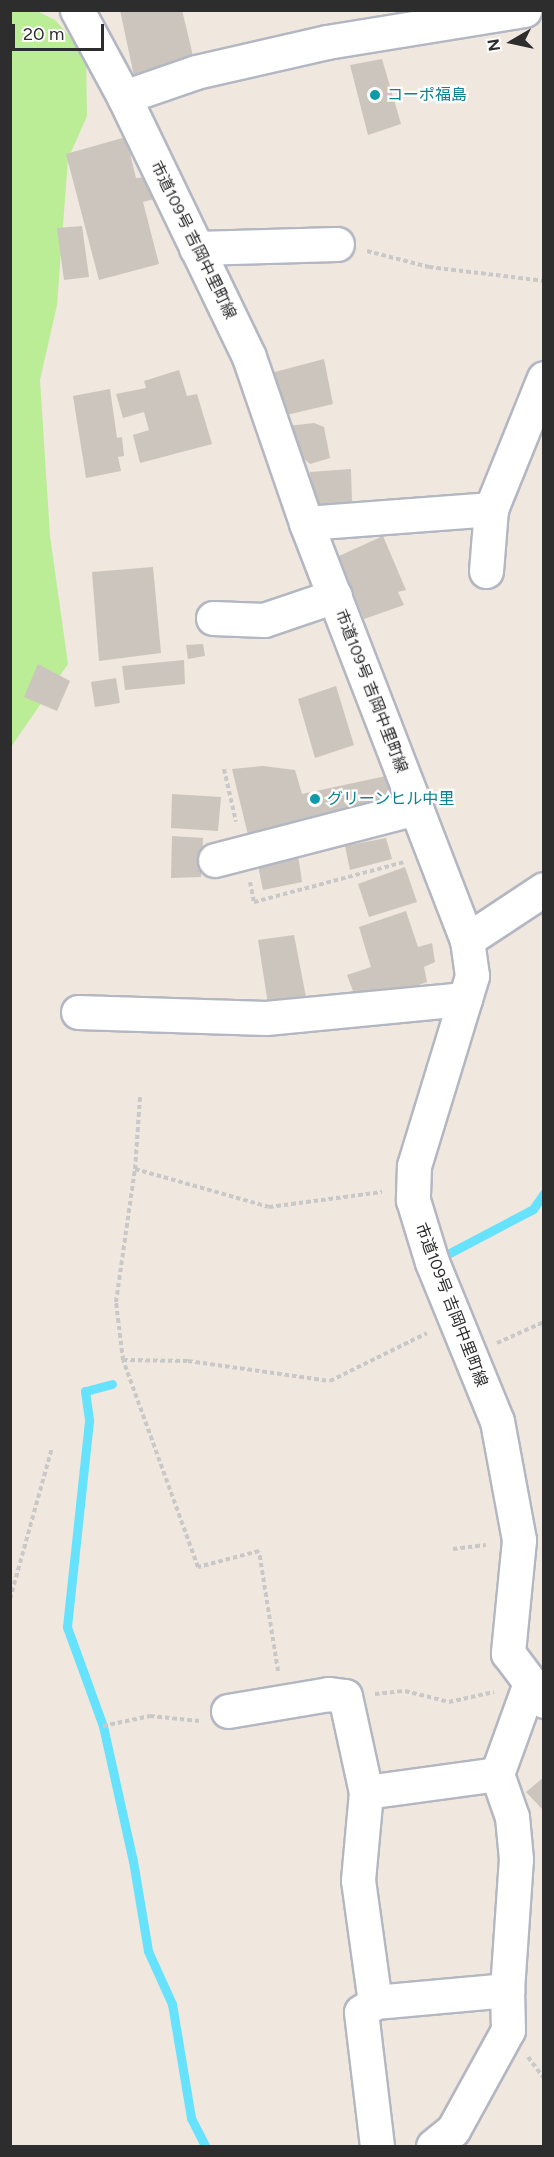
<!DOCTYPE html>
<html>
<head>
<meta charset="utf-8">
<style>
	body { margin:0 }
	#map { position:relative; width:554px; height:2157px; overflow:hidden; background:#f0e7df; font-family:Figtree,"Noto Sans JP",sans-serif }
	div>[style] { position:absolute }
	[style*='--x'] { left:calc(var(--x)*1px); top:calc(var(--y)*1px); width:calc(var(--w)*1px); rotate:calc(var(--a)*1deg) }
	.green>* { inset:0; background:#bbec96 }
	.stream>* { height:9px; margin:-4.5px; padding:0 4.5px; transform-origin:4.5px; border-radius:4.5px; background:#67e2fc }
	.building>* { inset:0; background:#cbc5bd }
	.path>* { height:4px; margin-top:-2px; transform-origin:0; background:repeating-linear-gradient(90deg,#c8c8c8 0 4.5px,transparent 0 7.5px) }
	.roads { filter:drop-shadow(2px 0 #b3b7c2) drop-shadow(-2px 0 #b3b7c2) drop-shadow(0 2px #b3b7c2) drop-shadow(0 -2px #b3b7c2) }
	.minor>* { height:33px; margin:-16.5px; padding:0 16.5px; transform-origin:16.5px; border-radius:16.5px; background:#fff }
	.dots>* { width:16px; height:16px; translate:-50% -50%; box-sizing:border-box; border:3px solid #fff; border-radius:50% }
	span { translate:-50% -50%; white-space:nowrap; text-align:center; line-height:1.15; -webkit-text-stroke:4.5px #fff; paint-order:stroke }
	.culture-label { font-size:16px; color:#0d838f }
	.left { translate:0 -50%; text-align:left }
	.street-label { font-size:16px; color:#2d2d2d }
	.frame { position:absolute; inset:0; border:12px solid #2d2d2d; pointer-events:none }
	.north { position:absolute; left:482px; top:12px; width:60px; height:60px; -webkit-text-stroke:4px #fff; paint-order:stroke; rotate:261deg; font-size:16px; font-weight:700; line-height:24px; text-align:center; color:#2d2d2d }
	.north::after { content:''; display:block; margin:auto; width:21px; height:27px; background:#2d2d2d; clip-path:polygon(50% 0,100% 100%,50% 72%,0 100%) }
	.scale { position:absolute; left:12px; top:24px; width:92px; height:27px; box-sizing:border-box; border:3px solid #2d2d2d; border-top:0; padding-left:8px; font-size:18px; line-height:21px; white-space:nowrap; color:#2d2d2d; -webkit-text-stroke:4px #fff; paint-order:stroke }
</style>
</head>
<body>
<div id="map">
	<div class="green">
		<div style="clip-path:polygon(35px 10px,55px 20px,86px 55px,87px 116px,68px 159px,57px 305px,40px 380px,50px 536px,68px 664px,11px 747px,10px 11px)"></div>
	</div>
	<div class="stream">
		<div style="--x:444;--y:1256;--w:101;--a:-27.8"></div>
		<div style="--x:533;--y:1209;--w:19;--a:-55"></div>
		<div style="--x:112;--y:1384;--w:28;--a:165"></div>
		<div style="--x:85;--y:1391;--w:30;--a:82"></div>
		<div style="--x:89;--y:1421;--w:207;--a:96.1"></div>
		<div style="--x:67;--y:1627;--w:105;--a:70"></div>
		<div style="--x:103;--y:1726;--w:138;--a:77.5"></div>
		<div style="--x:133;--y:1861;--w:91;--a:80.5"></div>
		<div style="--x:148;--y:1951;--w:58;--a:65.6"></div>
		<div style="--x:172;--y:2004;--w:116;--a:80.5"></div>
		<div style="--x:191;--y:2118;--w:31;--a:63"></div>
	</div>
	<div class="building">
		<div style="clip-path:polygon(120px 10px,182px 10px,194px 60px,134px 76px)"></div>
		<div style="clip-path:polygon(382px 59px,401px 124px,368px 135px,350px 65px)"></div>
		<div style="clip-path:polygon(126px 137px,136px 178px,149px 177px,154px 199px,143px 202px,159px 264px,99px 280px,66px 154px)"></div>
		<div style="clip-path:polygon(82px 226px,89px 277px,64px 280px,57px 228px)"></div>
		<div style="clip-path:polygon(324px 359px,333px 404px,282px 416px,271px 373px)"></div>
		<div style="clip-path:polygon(179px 370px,187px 396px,197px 394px,212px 444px,140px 463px,133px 435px,149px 430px,144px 412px,123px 418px,116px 394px,146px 388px,144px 381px)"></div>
		<div style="clip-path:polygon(110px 389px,117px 438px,122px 437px,124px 456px,118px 457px,121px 471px,86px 478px,73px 396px)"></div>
		<div style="clip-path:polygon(314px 423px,324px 427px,330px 458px,310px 464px,293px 449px,288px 426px)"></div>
		<div style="clip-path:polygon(351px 469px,352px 503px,313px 505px,310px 472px)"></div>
		<div style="clip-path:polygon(383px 536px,406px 590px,398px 592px,404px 605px,364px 619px,339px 556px)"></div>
		<div style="clip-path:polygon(153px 567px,161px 653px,99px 661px,92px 572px)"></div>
		<div style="clip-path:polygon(203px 644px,205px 656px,188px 659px,186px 645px)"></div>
		<div style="clip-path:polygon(184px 660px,185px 684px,125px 690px,122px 666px)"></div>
		<div style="clip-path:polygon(38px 664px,70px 681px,57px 711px,24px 697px)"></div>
		<div style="clip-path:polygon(116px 678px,120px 703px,95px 707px,91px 682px)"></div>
		<div style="clip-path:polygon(336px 686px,354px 745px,315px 758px,298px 699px)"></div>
		<div style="clip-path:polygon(263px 766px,295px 770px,302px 794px,386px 776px,392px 803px,248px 835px,232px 769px)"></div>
		<div style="clip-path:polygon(172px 794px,221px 797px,218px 831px,171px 828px)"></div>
		<div style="clip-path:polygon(172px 836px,203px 838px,201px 877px,171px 878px)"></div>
		<div style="clip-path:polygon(386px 838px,392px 859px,350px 870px,345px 846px)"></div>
		<div style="clip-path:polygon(298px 855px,302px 882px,263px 890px,257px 861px)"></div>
		<div style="clip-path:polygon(405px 867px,417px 902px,369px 917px,358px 884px)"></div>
		<div style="clip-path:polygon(406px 911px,418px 947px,432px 943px,435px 962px,424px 967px,427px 982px,401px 991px,356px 999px,347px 975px,371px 967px,359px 927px)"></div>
		<div style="clip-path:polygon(294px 935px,306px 997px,268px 1004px,258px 940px)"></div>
		<div style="clip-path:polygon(544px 1777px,544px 1811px,526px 1792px)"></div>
	</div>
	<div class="path">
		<div style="--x:367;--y:251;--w:64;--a:14.5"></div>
		<div style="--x:429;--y:267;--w:116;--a:6.9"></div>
		<div style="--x:224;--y:769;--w:54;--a:77.2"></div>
		<div style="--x:250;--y:882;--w:20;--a:79"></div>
		<div style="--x:254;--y:902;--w:155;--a:-14.9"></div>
		<div style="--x:135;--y:1169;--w:72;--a:-86"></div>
		<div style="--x:497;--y:1343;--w:51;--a:-24.1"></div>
		<div style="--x:123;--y:1360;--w:58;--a:-96.9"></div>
		<div style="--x:116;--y:1302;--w:134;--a:-81.9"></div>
		<div style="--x:135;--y:1169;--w:139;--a:15.8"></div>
		<div style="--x:269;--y:1207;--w:114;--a:-7.6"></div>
		<div style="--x:453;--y:1549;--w:33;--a:-7"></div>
		<div style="--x:10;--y:1599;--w:157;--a:-74.5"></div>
		<div style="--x:278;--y:1671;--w:121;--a:-99"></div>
		<div style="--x:259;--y:1551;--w:63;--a:165.3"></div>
		<div style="--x:198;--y:1567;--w:220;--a:-109.9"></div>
		<div style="--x:123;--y:1360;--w:65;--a:0.9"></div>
		<div style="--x:188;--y:1361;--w:143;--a:8"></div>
		<div style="--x:330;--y:1381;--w:108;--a:-26.3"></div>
		<div style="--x:375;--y:1694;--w:30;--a:-6"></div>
		<div style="--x:405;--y:1691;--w:45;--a:14"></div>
		<div style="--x:449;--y:1702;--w:46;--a:-12.5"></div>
		<div style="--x:103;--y:1726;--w:48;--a:-12"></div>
		<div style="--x:150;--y:1716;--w:49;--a:5.8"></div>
		<div style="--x:528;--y:2057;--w:26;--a:53"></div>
	</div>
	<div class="roads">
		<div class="minor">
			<div style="--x:77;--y:10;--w:99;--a:61.6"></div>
			<div style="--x:124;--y:97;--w:288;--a:64.3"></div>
			<div style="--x:249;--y:357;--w:176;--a:71"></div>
			<div style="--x:306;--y:523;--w:447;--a:68.9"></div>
			<div style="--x:467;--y:940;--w:36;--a:82"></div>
			<div style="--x:472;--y:976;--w:199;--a:107"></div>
			<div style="--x:414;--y:1166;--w:34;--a:92"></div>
			<div style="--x:413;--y:1200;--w:65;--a:73"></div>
			<div style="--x:432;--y:1262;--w:172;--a:67.8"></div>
			<div style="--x:497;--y:1421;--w:121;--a:79.5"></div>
			<div style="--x:519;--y:1540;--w:114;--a:95.6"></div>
			<div style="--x:508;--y:1653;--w:60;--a:53.1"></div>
			<div style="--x:124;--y:97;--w:76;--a:-19.1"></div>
			<div style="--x:196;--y:72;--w:134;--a:-12.9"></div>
			<div style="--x:327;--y:42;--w:200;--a:-9.2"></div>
			<div style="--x:196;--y:248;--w:141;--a:-1.6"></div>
			<div style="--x:306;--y:523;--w:186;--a:-4.3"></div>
			<div style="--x:491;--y:509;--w:141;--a:-68"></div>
			<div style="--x:486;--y:571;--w:62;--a:-85.4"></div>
			<div style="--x:213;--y:618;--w:51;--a:2.2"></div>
			<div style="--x:264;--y:620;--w:75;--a:-18.7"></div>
			<div style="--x:215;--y:860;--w:208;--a:-14.5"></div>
			<div style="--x:467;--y:940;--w:92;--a:-33.5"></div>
			<div style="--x:78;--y:1012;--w:188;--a:1.8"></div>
			<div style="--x:266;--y:1018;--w:200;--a:-5.5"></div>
			<div style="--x:228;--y:1711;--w:101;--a:-9.6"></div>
			<div style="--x:328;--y:1694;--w:17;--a:7"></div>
			<div style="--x:345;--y:1696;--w:98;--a:77.7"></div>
			<div style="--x:366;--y:1792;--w:88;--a:95.2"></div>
			<div style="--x:358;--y:1880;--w:123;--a:82.1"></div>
			<div style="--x:375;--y:2002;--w:17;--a:144"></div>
			<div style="--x:361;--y:2012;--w:135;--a:83.2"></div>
			<div style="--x:366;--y:1792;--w:132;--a:-7.8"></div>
			<div style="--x:375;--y:2002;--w:133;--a:-5.2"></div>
			<div style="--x:433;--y:2146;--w:26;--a:-39"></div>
			<div style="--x:453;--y:2130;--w:114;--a:-61.2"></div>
			<div style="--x:508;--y:2030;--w:40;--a:-91.4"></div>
			<div style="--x:507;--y:1990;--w:131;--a:-86.1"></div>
			<div style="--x:516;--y:1859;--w:42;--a:-95.4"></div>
			<div style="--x:512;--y:1817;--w:46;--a:-109.2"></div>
			<div style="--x:497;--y:1774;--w:97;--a:-70.1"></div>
		</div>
	</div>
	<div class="dots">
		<div style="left:375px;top:95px;background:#0f9aa8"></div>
		<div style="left:315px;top:799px;background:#0f9aa8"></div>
	</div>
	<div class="culture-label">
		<span class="left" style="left:387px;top:95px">コーポ福島</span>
		<span class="left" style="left:327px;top:799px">グリーンヒル中里</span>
	</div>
	<div class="street-label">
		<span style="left:193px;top:240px;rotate:64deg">市道109号 吉岡中里町線</span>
		<span style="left:371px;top:691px;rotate:69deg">市道109号 吉岡中里町線</span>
		<span style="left:451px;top:1305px;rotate:69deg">市道109号 吉岡中里町線</span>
	</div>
	<div class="frame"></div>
	<div class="north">N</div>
	<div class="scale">20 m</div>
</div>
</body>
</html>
